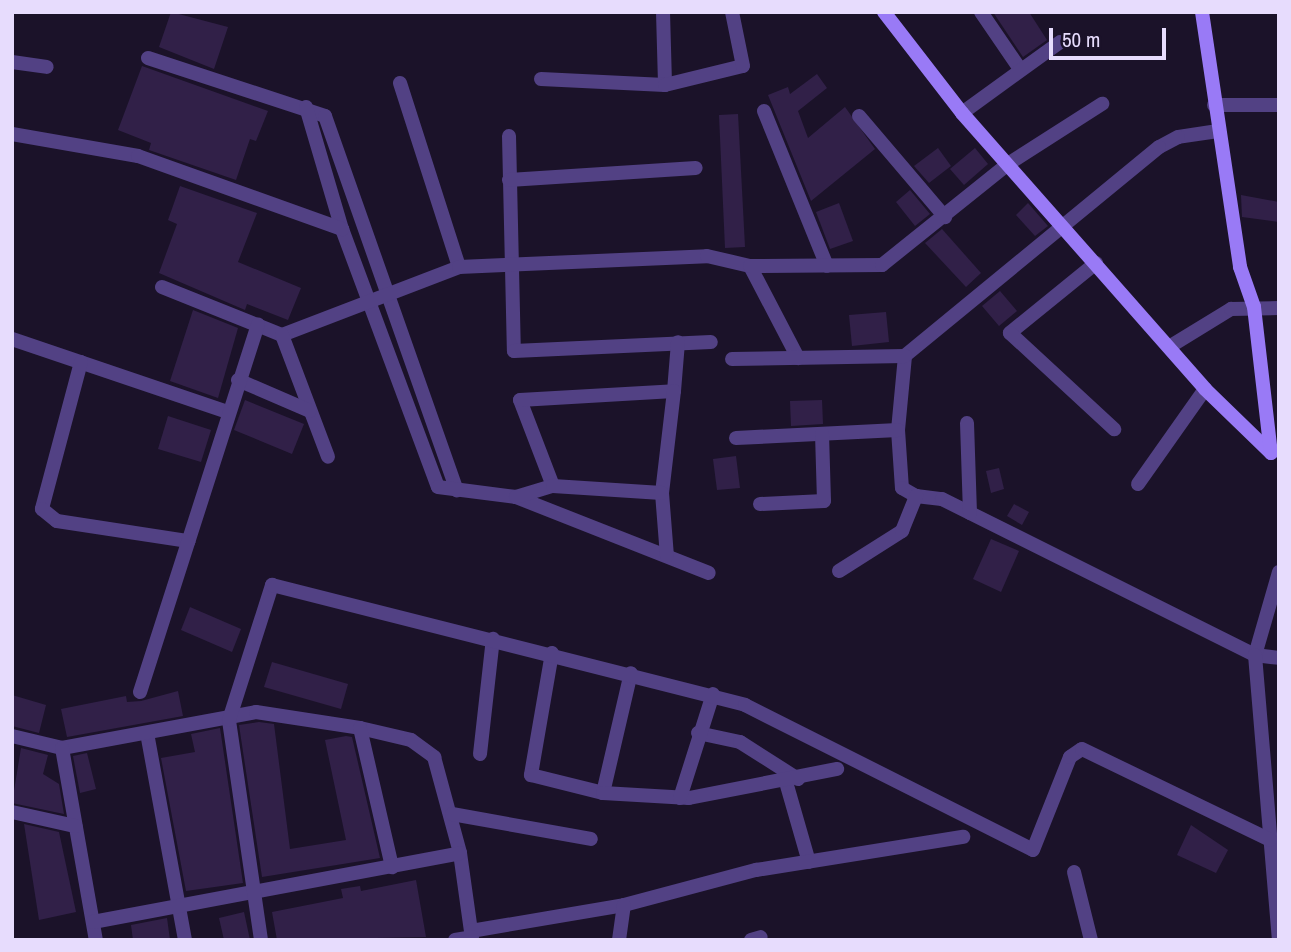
<!DOCTYPE html>
<html>
<head>
<meta charset="utf-8">
<style>
	body { margin:0 }
	#map { position:relative; width:1291px; height:952px; overflow:hidden; background:#1b1229; font-family:"Archivo Narrow",sans-serif }
	div>[style] { position:absolute }
	[style*='--x'] { left:calc(var(--x)*1px); top:calc(var(--y)*1px); width:calc(var(--w)*1px); rotate:calc(var(--a)*1deg) }
	.building>* { inset:0; background:#312048 }
	.street>* { height:14px; margin:-7px; padding:0 7px; transform-origin:7px; border-radius:7px; background:#524184 }
	.secondary>* { height:14px; margin:-7px; padding:0 7px; transform-origin:7px; border-radius:7px; background:#997af6 }
	span { translate:-50% -50%; white-space:nowrap; text-align:center; line-height:1.15; -webkit-text-stroke:7px #1b1229; paint-order:stroke }
	.frame { position:absolute; inset:0; border:14px solid #e7dcfd; pointer-events:none }
	.scale { position:absolute; left:1049px; top:28px; width:117px; height:32px; box-sizing:border-box; border:4px solid #e7dcfd; border-top:0; padding-left:9px; font-size:21px; line-height:24px; white-space:nowrap; color:#e7dcfd; -webkit-text-stroke:5px #1b1229; paint-order:stroke }
</style>
</head>
<body>
<div id="map">
	<div class="building">
		<div style="clip-path:polygon(171px 12px,228px 27px,214px 69px,159px 47px)"></div>
		<div style="clip-path:polygon(993px 12px,1029px 12px,1047px 40px,1023px 57px)"></div>
		<div style="clip-path:polygon(142px 66px,268px 111px,256px 141px,250px 139px,236px 180px,149px 150px,151px 143px,118px 130px)"></div>
		<div style="clip-path:polygon(817px 74px,827px 88px,798px 111px,808px 138px,845px 107px,875px 149px,811px 201px,768px 95px,788px 87px,790px 94px)"></div>
		<div style="clip-path:polygon(738px 114px,745px 247px,725px 248px,719px 115px)"></div>
		<div style="clip-path:polygon(938px 148px,951px 166px,929px 183px,914px 166px)"></div>
		<div style="clip-path:polygon(975px 148px,988px 164px,964px 185px,950px 169px)"></div>
		<div style="clip-path:polygon(180px 186px,257px 213px,238px 262px,301px 288px,288px 320px,247px 304px,245px 310px,159px 273px,177px 224px,168px 220px)"></div>
		<div style="clip-path:polygon(910px 190px,930px 214px,915px 226px,896px 202px)"></div>
		<div style="clip-path:polygon(1241px 195px,1279px 202px,1279px 222px,1242px 217px)"></div>
		<div style="clip-path:polygon(839px 203px,853px 241px,830px 249px,816px 212px)"></div>
		<div style="clip-path:polygon(1028px 203px,1048px 226px,1035px 236px,1016px 215px)"></div>
		<div style="clip-path:polygon(942px 229px,981px 273px,966px 287px,925px 243px)"></div>
		<div style="clip-path:polygon(1000px 291px,1017px 311px,999px 326px,982px 306px)"></div>
		<div style="clip-path:polygon(193px 310px,238px 328px,218px 398px,170px 381px)"></div>
		<div style="clip-path:polygon(886px 312px,889px 342px,852px 346px,849px 315px)"></div>
		<div style="clip-path:polygon(245px 400px,304px 424px,292px 454px,234px 430px)"></div>
		<div style="clip-path:polygon(822px 400px,823px 424px,791px 426px,790px 401px)"></div>
		<div style="clip-path:polygon(168px 416px,211px 430px,201px 462px,158px 449px)"></div>
		<div style="clip-path:polygon(736px 456px,740px 488px,717px 490px,713px 459px)"></div>
		<div style="clip-path:polygon(999px 468px,1004px 489px,991px 493px,986px 471px)"></div>
		<div style="clip-path:polygon(1014px 504px,1029px 512px,1022px 525px,1007px 516px)"></div>
		<div style="clip-path:polygon(991px 539px,1019px 551px,1001px 592px,973px 579px)"></div>
		<div style="clip-path:polygon(190px 607px,241px 629px,232px 652px,181px 630px)"></div>
		<div style="clip-path:polygon(272px 662px,348px 684px,341px 709px,264px 687px)"></div>
		<div style="clip-path:polygon(178px 691px,183px 716px,67px 737px,61px 709px,126px 696px,127px 702px,141px 701px)"></div>
		<div style="clip-path:polygon(12px 695px,46px 705px,39px 733px,12px 726px)"></div>
		<div style="clip-path:polygon(259px 722px,274px 724px,290px 849px,346px 840px,325px 740px,346px 736px,352px 737px,380px 858px,262px 877px,239px 725px)"></div>
		<div style="clip-path:polygon(220px 728px,243px 883px,186px 891px,161px 758px,195px 752px,191px 734px)"></div>
		<div style="clip-path:polygon(21px 748px,48px 755px,43px 774px,59px 784px,64px 814px,12px 803px)"></div>
		<div style="clip-path:polygon(87px 753px,96px 789px,80px 793px,73px 756px)"></div>
		<div style="clip-path:polygon(24px 824px,59px 832px,76px 912px,39px 920px)"></div>
		<div style="clip-path:polygon(1191px 825px,1228px 850px,1216px 873px,1177px 855px)"></div>
		<div style="clip-path:polygon(416px 880px,426px 937px,277px 940px,272px 912px,343px 898px,341px 889px,360px 886px,361px 891px)"></div>
		<div style="clip-path:polygon(244px 912px,250px 940px,224px 940px,219px 918px)"></div>
		<div style="clip-path:polygon(167px 918px,170px 940px,133px 940px,131px 925px)"></div>
	</div>
	<div class="street">
		<div style="--x:663;--y:12;--w:73;--a:88.4"></div>
		<div style="--x:981;--y:12;--w:69;--a:55.6"></div>
		<div style="--x:148;--y:58;--w:186;--a:18.1"></div>
		<div style="--x:325;--y:116;--w:397;--a:70.6"></div>
		<div style="--x:12;--y:62;--w:35;--a:8"></div>
		<div style="--x:541;--y:79;--w:124;--a:2.8"></div>
		<div style="--x:665;--y:85;--w:80;--a:-13.7"></div>
		<div style="--x:743;--y:66;--w:55;--a:-101.5"></div>
		<div style="--x:400;--y:83;--w:193;--a:72.2"></div>
		<div style="--x:1214;--y:105;--w:65;--a:0"></div>
		<div style="--x:306;--y:107;--w:127;--a:73.6"></div>
		<div style="--x:342;--y:229;--w:275;--a:69.6"></div>
		<div style="--x:438;--y:487;--w:79;--a:7.3"></div>
		<div style="--x:516;--y:497;--w:207;--a:21.5"></div>
		<div style="--x:764;--y:111;--w:167;--a:67.9"></div>
		<div style="--x:962;--y:113;--w:121;--a:-35.9"></div>
		<div style="--x:859;--y:116;--w:133;--a:49.6"></div>
		<div style="--x:1218;--y:131;--w:40;--a:171.5"></div>
		<div style="--x:1178;--y:137;--w:21;--a:152"></div>
		<div style="--x:1159;--y:147;--w:329;--a:140.6"></div>
		<div style="--x:905;--y:356;--w:74;--a:95.4"></div>
		<div style="--x:898;--y:430;--w:58;--a:86.1"></div>
		<div style="--x:902;--y:488;--w:16;--a:30"></div>
		<div style="--x:916;--y:496;--w:26;--a:7"></div>
		<div style="--x:942;--y:499;--w:350;--a:26.5"></div>
		<div style="--x:1255;--y:655;--w:24;--a:7"></div>
		<div style="--x:12;--y:134;--w:128;--a:9.9"></div>
		<div style="--x:138;--y:156;--w:217;--a:19.7"></div>
		<div style="--x:509;--y:136;--w:215;--a:88.7"></div>
		<div style="--x:514;--y:351;--w:197;--a:-2.6"></div>
		<div style="--x:509;--y:180;--w:187;--a:-3.7"></div>
		<div style="--x:1096;--y:263;--w:111;--a:140.9"></div>
		<div style="--x:1010;--y:333;--w:142;--a:42.7"></div>
		<div style="--x:750;--y:266;--w:104;--a:62.4"></div>
		<div style="--x:162;--y:287;--w:129;--a:21.8"></div>
		<div style="--x:282;--y:335;--w:190;--a:-21"></div>
		<div style="--x:459;--y:267;--w:248;--a:-2.5"></div>
		<div style="--x:707;--y:256;--w:44;--a:13.1"></div>
		<div style="--x:750;--y:266;--w:132;--a:-0.4"></div>
		<div style="--x:882;--y:265;--w:161;--a:-38.7"></div>
		<div style="--x:1008;--y:164;--w:112;--a:-32.6"></div>
		<div style="--x:282;--y:335;--w:130;--a:69.3"></div>
		<div style="--x:12;--y:339;--w:228;--a:18.7"></div>
		<div style="--x:1169;--y:347;--w:73;--a:-31.5"></div>
		<div style="--x:1231;--y:309;--w:48;--a:-1.2"></div>
		<div style="--x:732;--y:359;--w:173;--a:-1"></div>
		<div style="--x:81;--y:362;--w:152;--a:104.9"></div>
		<div style="--x:42;--y:509;--w:19;--a:39"></div>
		<div style="--x:57;--y:521;--w:133;--a:8.7"></div>
		<div style="--x:238;--y:380;--w:78;--a:23.3"></div>
		<div style="--x:674;--y:391;--w:49;--a:-85.3"></div>
		<div style="--x:967;--y:423;--w:90;--a:88.1"></div>
		<div style="--x:736;--y:438;--w:162;--a:-2.8"></div>
		<div style="--x:1138;--y:484;--w:116;--a:-54.8"></div>
		<div style="--x:553;--y:486;--w:92;--a:-111"></div>
		<div style="--x:520;--y:400;--w:154;--a:-3.3"></div>
		<div style="--x:674;--y:391;--w:103;--a:96.7"></div>
		<div style="--x:662;--y:493;--w:63;--a:85.5"></div>
		<div style="--x:516;--y:497;--w:39;--a:-17"></div>
		<div style="--x:553;--y:486;--w:109;--a:3.7"></div>
		<div style="--x:760;--y:504;--w:64;--a:-2.7"></div>
		<div style="--x:824;--y:501;--w:67;--a:-91.7"></div>
		<div style="--x:839;--y:571;--w:75;--a:-32.4"></div>
		<div style="--x:902;--y:531;--w:38;--a:-68"></div>
		<div style="--x:1279;--y:572;--w:86;--a:106.1"></div>
		<div style="--x:1255;--y:655;--w:284;--a:85.2"></div>
		<div style="--x:552;--y:653;--w:124;--a:99.8"></div>
		<div style="--x:531;--y:775;--w:74;--a:14"></div>
		<div style="--x:603;--y:793;--w:123;--a:-76.9"></div>
		<div style="--x:140;--y:692;--w:386;--a:-72.2"></div>
		<div style="--x:360;--y:728;--w:52;--a:13.2"></div>
		<div style="--x:411;--y:740;--w:29;--a:36"></div>
		<div style="--x:434;--y:757;--w:99;--a:74.8"></div>
		<div style="--x:460;--y:853;--w:86;--a:82"></div>
		<div style="--x:147;--y:733;--w:210;--a:79.6"></div>
		<div style="--x:698;--y:733;--w:43;--a:12.1"></div>
		<div style="--x:740;--y:742;--w:69;--a:32.5"></div>
		<div style="--x:12;--y:736;--w:51;--a:13.5"></div>
		<div style="--x:62;--y:748;--w:197;--a:-10.5"></div>
		<div style="--x:256;--y:712;--w:105;--a:8.7"></div>
		<div style="--x:360;--y:728;--w:143;--a:77"></div>
		<div style="--x:62;--y:748;--w:195;--a:80"></div>
		<div style="--x:480;--y:754;--w:116;--a:-83.6"></div>
		<div style="--x:786;--y:782;--w:83;--a:74"></div>
		<div style="--x:603;--y:793;--w:86;--a:3.3"></div>
		<div style="--x:689;--y:798;--w:151;--a:-11.1"></div>
		<div style="--x:680;--y:798;--w:109;--a:-72.4"></div>
		<div style="--x:12;--y:812;--w:65;--a:12.5"></div>
		<div style="--x:452;--y:814;--w:141;--a:10.2"></div>
		<div style="--x:1074;--y:872;--w:70;--a:76"></div>
		<div style="--x:93;--y:922;--w:373;--a:-10.6"></div>
		<div style="--x:471;--y:931;--w:155;--a:-9.6"></div>
		<div style="--x:624;--y:905;--w:137;--a:-14.9"></div>
		<div style="--x:756;--y:870;--w:210;--a:-9.1"></div>
		<div style="--x:261;--y:940;--w:222;--a:-98.3"></div>
		<div style="--x:229;--y:720;--w:142;--a:-72.3"></div>
		<div style="--x:272;--y:585;--w:488;--a:14.2"></div>
		<div style="--x:745;--y:705;--w:322;--a:26.7"></div>
		<div style="--x:1033;--y:850;--w:100;--a:-68.3"></div>
		<div style="--x:1070;--y:757;--w:14;--a:-34"></div>
		<div style="--x:1082;--y:749;--w:209;--a:25.8"></div>
		<div style="--x:455;--y:940;--w:17;--a:-10"></div>
		<div style="--x:619;--y:940;--w:35;--a:-82"></div>
		<div style="--x:751;--y:940;--w:10;--a:-17"></div>
	</div>
	<div class="secondary">
		<div style="--x:884;--y:12;--w:128;--a:52.3"></div>
		<div style="--x:962;--y:113;--w:368;--a:48.6"></div>
		<div style="--x:1205;--y:389;--w:92;--a:44.1"></div>
		<div style="--x:1202;--y:12;--w:258;--a:81.5"></div>
		<div style="--x:1240;--y:267;--w:42;--a:70.7"></div>
		<div style="--x:1254;--y:307;--w:147;--a:83.4"></div>
	</div>
	<div class="frame"></div>
	<div class="scale">50 m</div>
</div>
</body>
</html>
